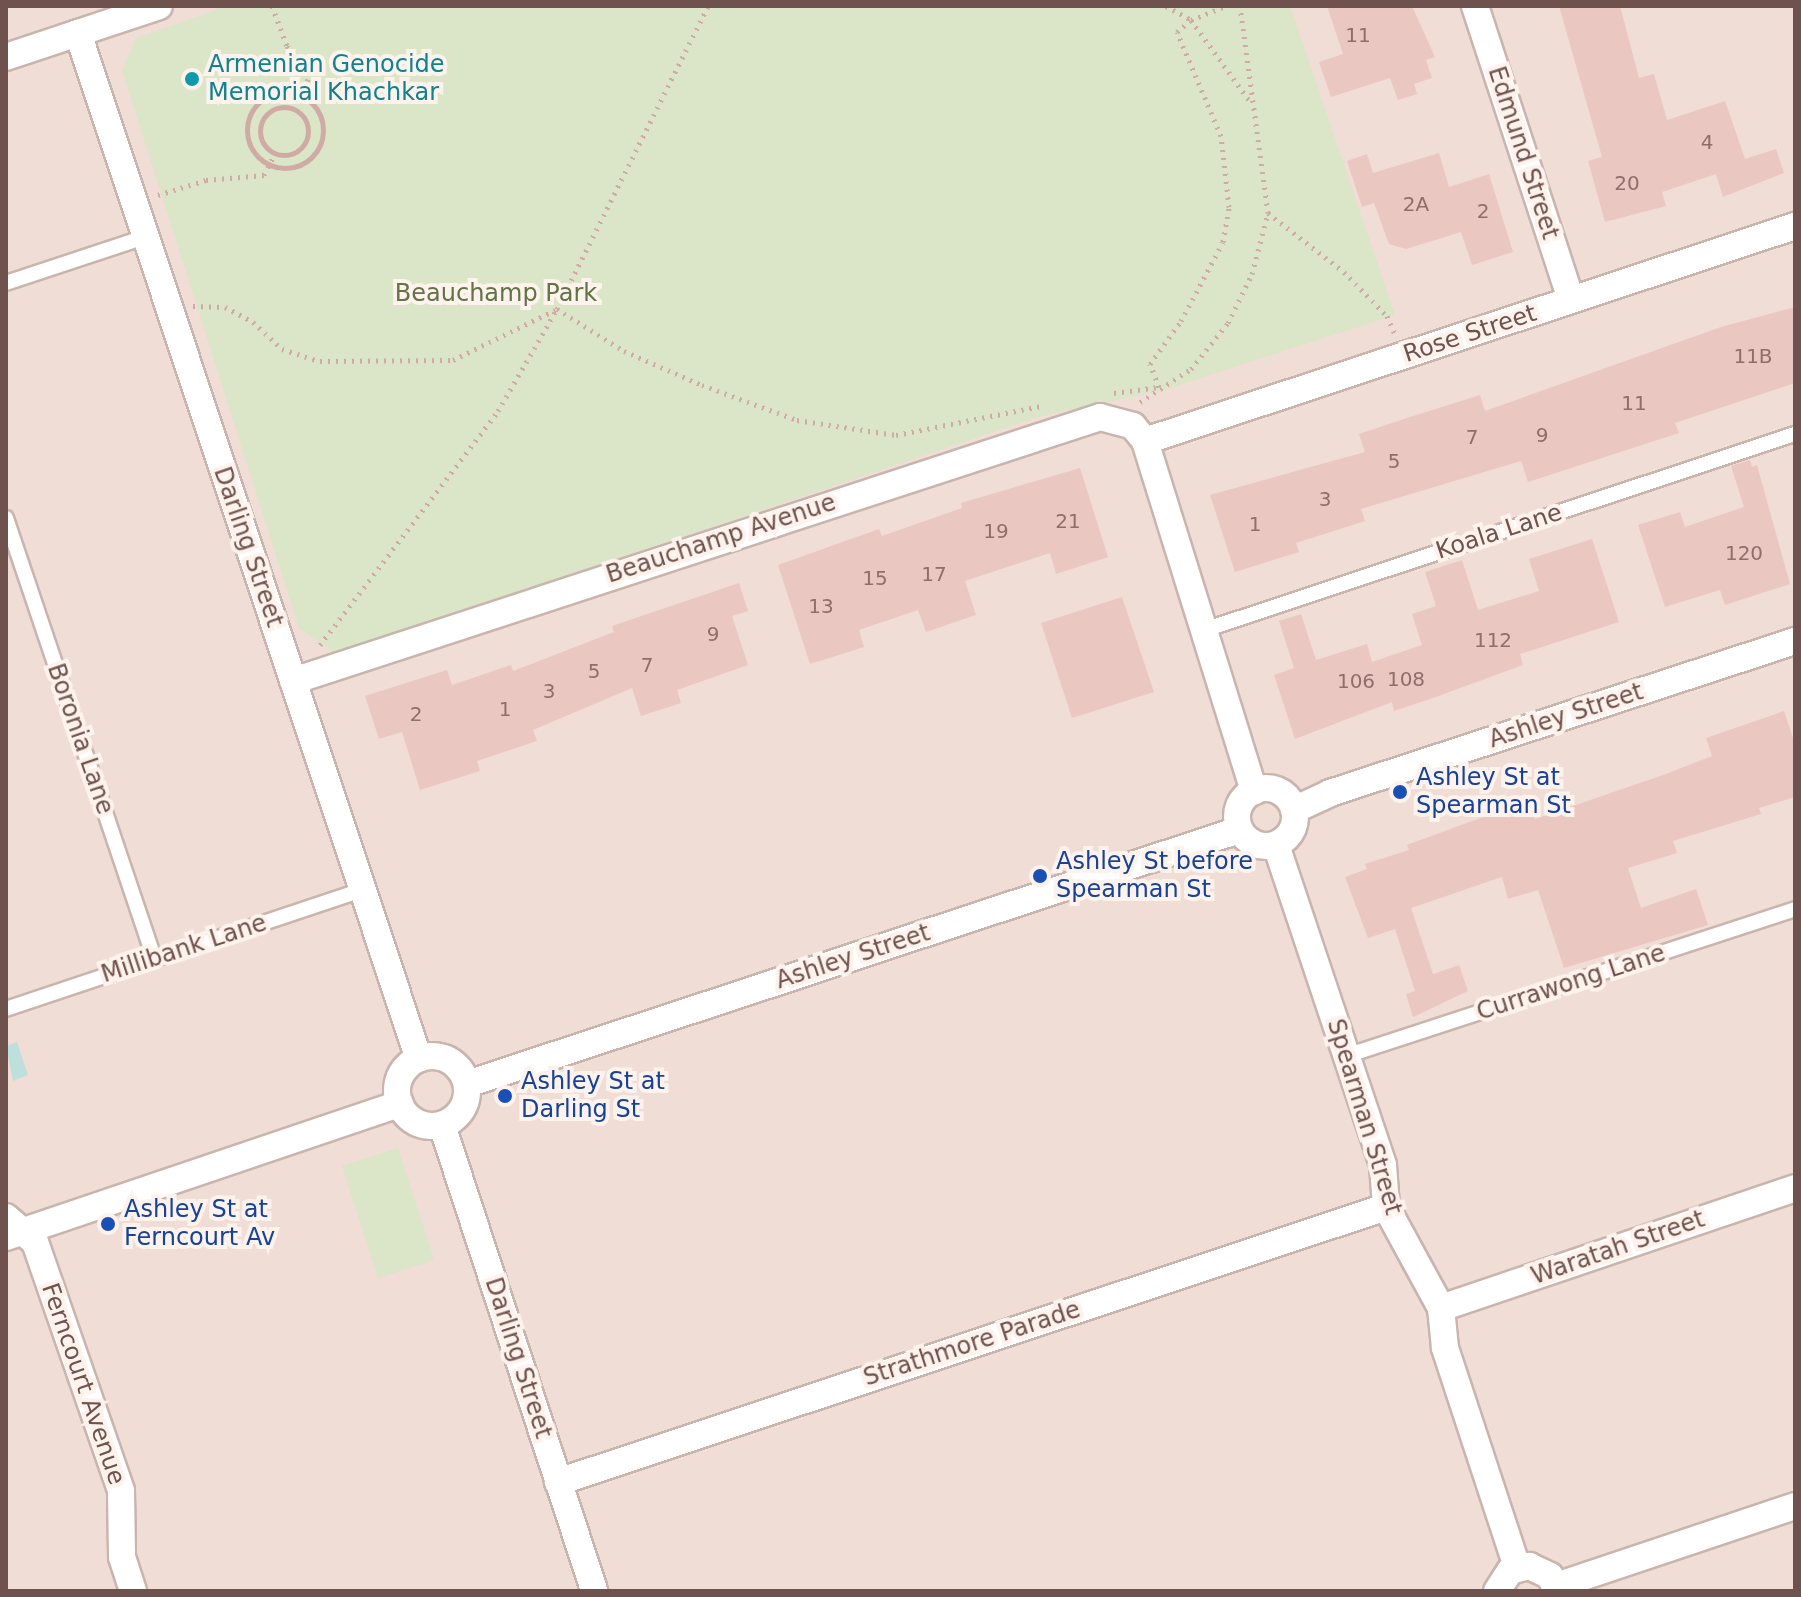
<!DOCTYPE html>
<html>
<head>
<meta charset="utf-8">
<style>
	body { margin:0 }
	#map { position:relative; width:1801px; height:1597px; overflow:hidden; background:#f9ede6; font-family:"DejaVu Sans",sans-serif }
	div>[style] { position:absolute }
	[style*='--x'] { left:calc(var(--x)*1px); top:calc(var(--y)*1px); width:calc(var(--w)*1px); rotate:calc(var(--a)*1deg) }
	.residential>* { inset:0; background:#f0ddd6 }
	.green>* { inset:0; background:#dbe5c7 }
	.water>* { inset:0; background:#bde0dc }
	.building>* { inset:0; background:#ebc7c2 }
	.path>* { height:5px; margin-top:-2.5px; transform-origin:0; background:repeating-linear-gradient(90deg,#d0aaa5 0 2px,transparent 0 8px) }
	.path>.ring { margin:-2.5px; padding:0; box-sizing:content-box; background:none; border:5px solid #d0aaa5; border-radius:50% }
	.roads { filter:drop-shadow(2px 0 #c9b4ae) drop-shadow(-2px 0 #c9b4ae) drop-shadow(0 2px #c9b4ae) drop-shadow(0 -2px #c9b4ae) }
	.lane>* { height:14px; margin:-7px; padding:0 7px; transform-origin:7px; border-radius:7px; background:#fff }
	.street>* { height:26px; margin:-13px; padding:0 13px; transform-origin:13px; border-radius:13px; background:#fff }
	.street>.ring { margin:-13px; padding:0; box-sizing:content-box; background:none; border:26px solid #fff; border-radius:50% }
	.dots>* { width:22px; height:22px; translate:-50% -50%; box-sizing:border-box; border:4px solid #fdf2ec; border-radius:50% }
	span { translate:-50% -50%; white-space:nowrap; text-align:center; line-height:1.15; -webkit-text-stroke:8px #fdf2ec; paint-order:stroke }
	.number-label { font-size:20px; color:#8e6f6b }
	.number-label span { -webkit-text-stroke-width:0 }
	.culture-label { font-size:24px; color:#0d838f }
	.left { translate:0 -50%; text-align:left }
	.street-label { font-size:24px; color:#6f524e }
	.park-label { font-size:24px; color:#607448 }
	.transit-label { font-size:24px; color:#164399 }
	.frame { position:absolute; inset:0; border:8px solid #6f524e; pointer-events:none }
</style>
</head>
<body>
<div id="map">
	<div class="residential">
		<div style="clip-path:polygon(6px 6px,1795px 6px,1795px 1591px,6px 1591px)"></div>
	</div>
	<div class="green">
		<div style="clip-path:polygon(227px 6px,1290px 6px,1395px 315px,1164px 390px,1038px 417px,336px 654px,299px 628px,122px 70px,136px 38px)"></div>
		<div style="clip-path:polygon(398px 1148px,434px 1260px,378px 1278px,342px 1166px)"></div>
	</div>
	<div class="water">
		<div style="clip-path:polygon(17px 1042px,28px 1075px,13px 1081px,6px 1046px)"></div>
	</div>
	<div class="building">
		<div style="clip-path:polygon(1327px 6px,1412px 6px,1435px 57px,1426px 60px,1432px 78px,1414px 84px,1417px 94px,1398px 100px,1390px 78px,1331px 97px,1319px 62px,1343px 54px)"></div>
		<div style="clip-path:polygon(1559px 6px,1620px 6px,1639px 78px,1654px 74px,1667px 120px,1725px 101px,1745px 159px,1776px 149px,1784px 173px,1723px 197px,1716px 174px,1662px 192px,1666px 206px,1605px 222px,1588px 161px,1602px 157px)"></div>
		<div style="clip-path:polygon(1439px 153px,1449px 187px,1489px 174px,1513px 252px,1472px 265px,1461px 232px,1406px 249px,1389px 244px,1374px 203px,1362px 207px,1347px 161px,1367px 154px,1373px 173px)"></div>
		<div style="clip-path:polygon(1795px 307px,1795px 383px,1675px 423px,1679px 433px,1528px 482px,1521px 461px,1361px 509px,1365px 521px,1296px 543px,1299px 552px,1235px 572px,1210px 495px,1365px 452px,1359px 434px,1407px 418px,1480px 395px,1485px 411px,1721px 327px)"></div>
		<div style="clip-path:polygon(1750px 460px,1752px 467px,1757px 465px,1790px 584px,1725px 605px,1720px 590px,1665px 607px,1638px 525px,1680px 512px,1685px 527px,1744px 507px,1731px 466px)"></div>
		<div style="clip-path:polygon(1080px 468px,1108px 557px,1056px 574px,1050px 553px,965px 581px,976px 615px,926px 632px,918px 610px,859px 630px,864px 647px,810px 664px,778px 565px,879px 529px,882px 536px,962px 508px,961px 503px)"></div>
		<div style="clip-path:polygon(1592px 539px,1619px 622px,1520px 654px,1523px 665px,1433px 698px,1394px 711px,1392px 702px,1295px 739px,1274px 675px,1294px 668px,1279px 621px,1301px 614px,1316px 660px,1367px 644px,1372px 662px,1422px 645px,1412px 614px,1436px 606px,1425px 572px,1462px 560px,1478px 610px,1539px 591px,1529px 559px)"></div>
		<div style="clip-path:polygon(739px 583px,748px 611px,732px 616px,748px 665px,677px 690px,681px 703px,641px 716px,632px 688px,533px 730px,537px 741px,477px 761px,480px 771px,420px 790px,402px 732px,379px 739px,365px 696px,447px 670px,452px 685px,511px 665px,513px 671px,614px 632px,612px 626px)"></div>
		<div style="clip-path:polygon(1122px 597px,1154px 692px,1072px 718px,1041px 623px)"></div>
		<div style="clip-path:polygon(1784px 711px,1795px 744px,1795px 797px,1759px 808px,1761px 814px,1673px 841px,1677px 853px,1628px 868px,1641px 908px,1696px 889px,1708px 925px,1564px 968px,1538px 890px,1508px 899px,1502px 877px,1411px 908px,1433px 974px,1459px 965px,1468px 991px,1413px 1017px,1406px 994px,1415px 991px,1395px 929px,1368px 938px,1345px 877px,1367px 869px,1365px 864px,1409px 850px,1407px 845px,1483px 817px,1530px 803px,1535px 819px,1666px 774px,1712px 756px,1706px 738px)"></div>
	</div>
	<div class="path">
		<div style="--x:272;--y:6;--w:43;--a:69.4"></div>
		<div style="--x:287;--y:46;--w:39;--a:58"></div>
		<div style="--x:308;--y:79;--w:33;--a:111"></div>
		<div style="--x:1166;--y:6;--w:29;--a:29"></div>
		<div style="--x:1191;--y:20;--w:37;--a:-22"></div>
		<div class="ring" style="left:247px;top:92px;width:71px;height:71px"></div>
		<div class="ring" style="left:260px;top:107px;width:43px;height:43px"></div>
		<div style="--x:158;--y:195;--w:50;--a:-17.4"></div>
		<div style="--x:206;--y:180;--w:58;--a:-4.9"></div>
		<div style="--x:264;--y:175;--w:25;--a:-63"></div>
		<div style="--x:1268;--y:213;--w:96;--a:37.8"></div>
		<div style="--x:1344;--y:272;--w:62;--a:45.7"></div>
		<div style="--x:1387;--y:316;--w:21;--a:67"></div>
		<div style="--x:193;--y:306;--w:32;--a:2"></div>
		<div style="--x:225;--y:307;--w:32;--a:28"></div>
		<div style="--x:253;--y:322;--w:40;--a:43"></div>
		<div style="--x:282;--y:349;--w:40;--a:18"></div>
		<div style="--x:320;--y:361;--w:133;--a:-0.4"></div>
		<div style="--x:453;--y:360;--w:116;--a:-26.1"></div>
		<div style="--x:557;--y:309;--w:79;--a:32.1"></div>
		<div style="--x:624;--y:351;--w:85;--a:23.6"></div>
		<div style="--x:702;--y:385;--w:101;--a:20.2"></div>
		<div style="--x:797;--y:420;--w:100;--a:8.6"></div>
		<div style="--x:896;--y:435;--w:148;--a:-11.3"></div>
		<div style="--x:1114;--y:393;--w:45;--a:-7.6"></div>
		<div style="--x:1159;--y:387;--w:25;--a:-111"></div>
		<div style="--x:1150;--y:364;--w:53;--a:-54.2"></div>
		<div style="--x:1181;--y:321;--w:89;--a:-62"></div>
		<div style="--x:1223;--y:242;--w:36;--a:-80"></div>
		<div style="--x:1229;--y:207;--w:71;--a:-96.4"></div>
		<div style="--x:1221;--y:136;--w:113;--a:-112.9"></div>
		<div style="--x:1177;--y:32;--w:18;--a:-41"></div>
		<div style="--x:1191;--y:20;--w:99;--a:54.1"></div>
		<div style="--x:1140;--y:402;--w:61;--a:-32.9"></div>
		<div style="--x:1191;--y:369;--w:59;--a:-51.2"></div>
		<div style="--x:1228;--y:323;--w:55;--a:-63.9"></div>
		<div style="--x:1252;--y:274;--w:63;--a:-75.3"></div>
		<div style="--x:1268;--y:213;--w:209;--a:-97.7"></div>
		<div style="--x:320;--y:645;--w:294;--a:-52.7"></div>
		<div style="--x:498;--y:411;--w:118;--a:-60"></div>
		<div style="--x:557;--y:309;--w:339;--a:-63.5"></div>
	</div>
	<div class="roads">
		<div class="lane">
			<div style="--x:6;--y:283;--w:146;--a:-18.3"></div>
			<div style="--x:6;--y:518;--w:465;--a:71.4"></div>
			<div style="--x:1204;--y:630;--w:623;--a:-18.35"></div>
			<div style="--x:6;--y:1009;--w:375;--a:-18.5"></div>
			<div style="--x:1346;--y:1056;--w:472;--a:-18.1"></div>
		</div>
		<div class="street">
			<div style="--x:1475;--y:6;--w:309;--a:71.9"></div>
			<div style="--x:78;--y:33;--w:1081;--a:71.62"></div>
			<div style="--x:6;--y:57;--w:161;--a:-18.4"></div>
			<div style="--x:1145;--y:441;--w:685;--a:-18.3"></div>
			<div style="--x:293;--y:681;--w:849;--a:-18.11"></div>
			<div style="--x:1100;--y:417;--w:34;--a:15"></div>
			<div style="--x:1133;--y:426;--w:19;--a:51"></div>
			<div style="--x:1145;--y:441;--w:367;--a:72.7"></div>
			<div class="ring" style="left:1237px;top:788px;width:32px;height:32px"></div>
			<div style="--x:1294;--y:810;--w:40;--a:-25"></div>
			<div style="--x:1330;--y:793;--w:489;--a:-18.1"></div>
			<div style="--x:1276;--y:845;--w:337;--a:71.5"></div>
			<div style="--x:1383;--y:1165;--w:42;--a:85.9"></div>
			<div style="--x:1386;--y:1207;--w:115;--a:61.4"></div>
			<div style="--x:1441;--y:1308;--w:40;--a:84.3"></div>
			<div style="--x:1445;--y:1348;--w:231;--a:71.8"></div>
			<div class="ring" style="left:397px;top:1056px;width:44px;height:44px"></div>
			<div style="--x:467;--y:1084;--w:813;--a:-18.21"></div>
			<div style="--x:442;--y:1125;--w:490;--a:71.9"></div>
			<div style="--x:6;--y:1217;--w:38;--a:41"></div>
			<div style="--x:35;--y:1242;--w:263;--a:70.9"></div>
			<div style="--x:121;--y:1491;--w:66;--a:89.1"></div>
			<div style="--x:122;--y:1557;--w:36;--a:72"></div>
			<div style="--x:6;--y:1237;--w:416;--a:-18.7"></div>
			<div style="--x:1441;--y:1308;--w:374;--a:-18.7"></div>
			<div style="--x:558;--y:1482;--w:872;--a:-18.37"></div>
			<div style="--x:1556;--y:1586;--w:252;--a:-18.5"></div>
			<div style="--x:1497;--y:1591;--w:24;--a:-57"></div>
			<div style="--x:1510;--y:1571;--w:20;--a:-15"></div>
			<div style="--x:1529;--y:1566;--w:23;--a:25"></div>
			<div style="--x:1550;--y:1576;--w:17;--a:65"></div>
		</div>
	</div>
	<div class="dots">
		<div style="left:192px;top:79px;background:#0f9aa8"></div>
		<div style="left:1400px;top:792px;background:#1a4fb4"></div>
		<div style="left:1040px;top:876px;background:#1a4fb4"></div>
		<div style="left:505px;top:1096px;background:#1a4fb4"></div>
		<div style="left:108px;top:1224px;background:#1a4fb4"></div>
	</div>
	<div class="number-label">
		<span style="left:1358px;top:35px">11</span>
		<span style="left:1707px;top:142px">4</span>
		<span style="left:1627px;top:183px">20</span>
		<span style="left:1416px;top:204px">2A</span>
		<span style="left:1483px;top:211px">2</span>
		<span style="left:1753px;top:356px">11B</span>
		<span style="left:1634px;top:403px">11</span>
		<span style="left:1542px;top:435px">9</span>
		<span style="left:1472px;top:437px">7</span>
		<span style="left:1394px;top:461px">5</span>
		<span style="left:1325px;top:499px">3</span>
		<span style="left:1068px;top:521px">21</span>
		<span style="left:1255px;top:524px">1</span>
		<span style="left:996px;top:531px">19</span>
		<span style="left:1744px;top:553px">120</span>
		<span style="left:934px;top:574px">17</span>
		<span style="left:875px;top:578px">15</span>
		<span style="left:821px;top:606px">13</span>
		<span style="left:713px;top:634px">9</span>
		<span style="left:1493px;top:640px">112</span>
		<span style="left:647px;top:665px">7</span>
		<span style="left:594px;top:671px">5</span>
		<span style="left:1406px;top:679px">108</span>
		<span style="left:1356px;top:681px">106</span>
		<span style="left:549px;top:691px">3</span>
		<span style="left:505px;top:709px">1</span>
		<span style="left:416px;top:714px">2</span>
	</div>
	<div class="culture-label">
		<span class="left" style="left:208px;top:79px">Armenian Genocide<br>Memorial Khachkar</span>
	</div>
	<div class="street-label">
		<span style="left:1523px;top:153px;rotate:72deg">Edmund Street</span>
		<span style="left:1470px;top:334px;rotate:-18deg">Rose Street</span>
		<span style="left:1499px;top:532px;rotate:-18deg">Koala Lane</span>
		<span style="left:721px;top:539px;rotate:-18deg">Beauchamp Avenue</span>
		<span style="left:248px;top:547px;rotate:71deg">Darling Street</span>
		<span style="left:1566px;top:716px;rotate:-18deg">Ashley Street</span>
		<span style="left:80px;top:739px;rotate:71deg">Boronia Lane</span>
		<span style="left:184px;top:949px;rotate:-18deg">Millibank Lane</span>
		<span style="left:853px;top:957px;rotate:-18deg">Ashley Street</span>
		<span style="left:1571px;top:983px;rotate:-18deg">Currawong Lane</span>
		<span style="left:1364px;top:1117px;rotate:73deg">Spearman Street</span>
		<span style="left:1618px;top:1248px;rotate:-19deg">Waratah Street</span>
		<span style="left:972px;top:1344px;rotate:-18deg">Strathmore Parade</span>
		<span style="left:518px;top:1358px;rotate:72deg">Darling Street</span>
		<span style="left:83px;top:1384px;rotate:71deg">Ferncourt Avenue</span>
	</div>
	<div class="park-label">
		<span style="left:496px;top:294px">Beauchamp Park</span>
	</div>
	<div class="transit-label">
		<span class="left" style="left:1416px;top:792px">Ashley St at<br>Spearman St</span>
		<span class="left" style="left:1056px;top:876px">Ashley St before<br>Spearman St</span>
		<span class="left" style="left:521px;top:1096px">Ashley St at<br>Darling St</span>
		<span class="left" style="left:124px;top:1224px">Ashley St at<br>Ferncourt Av</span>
	</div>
	<div class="frame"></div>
</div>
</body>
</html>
